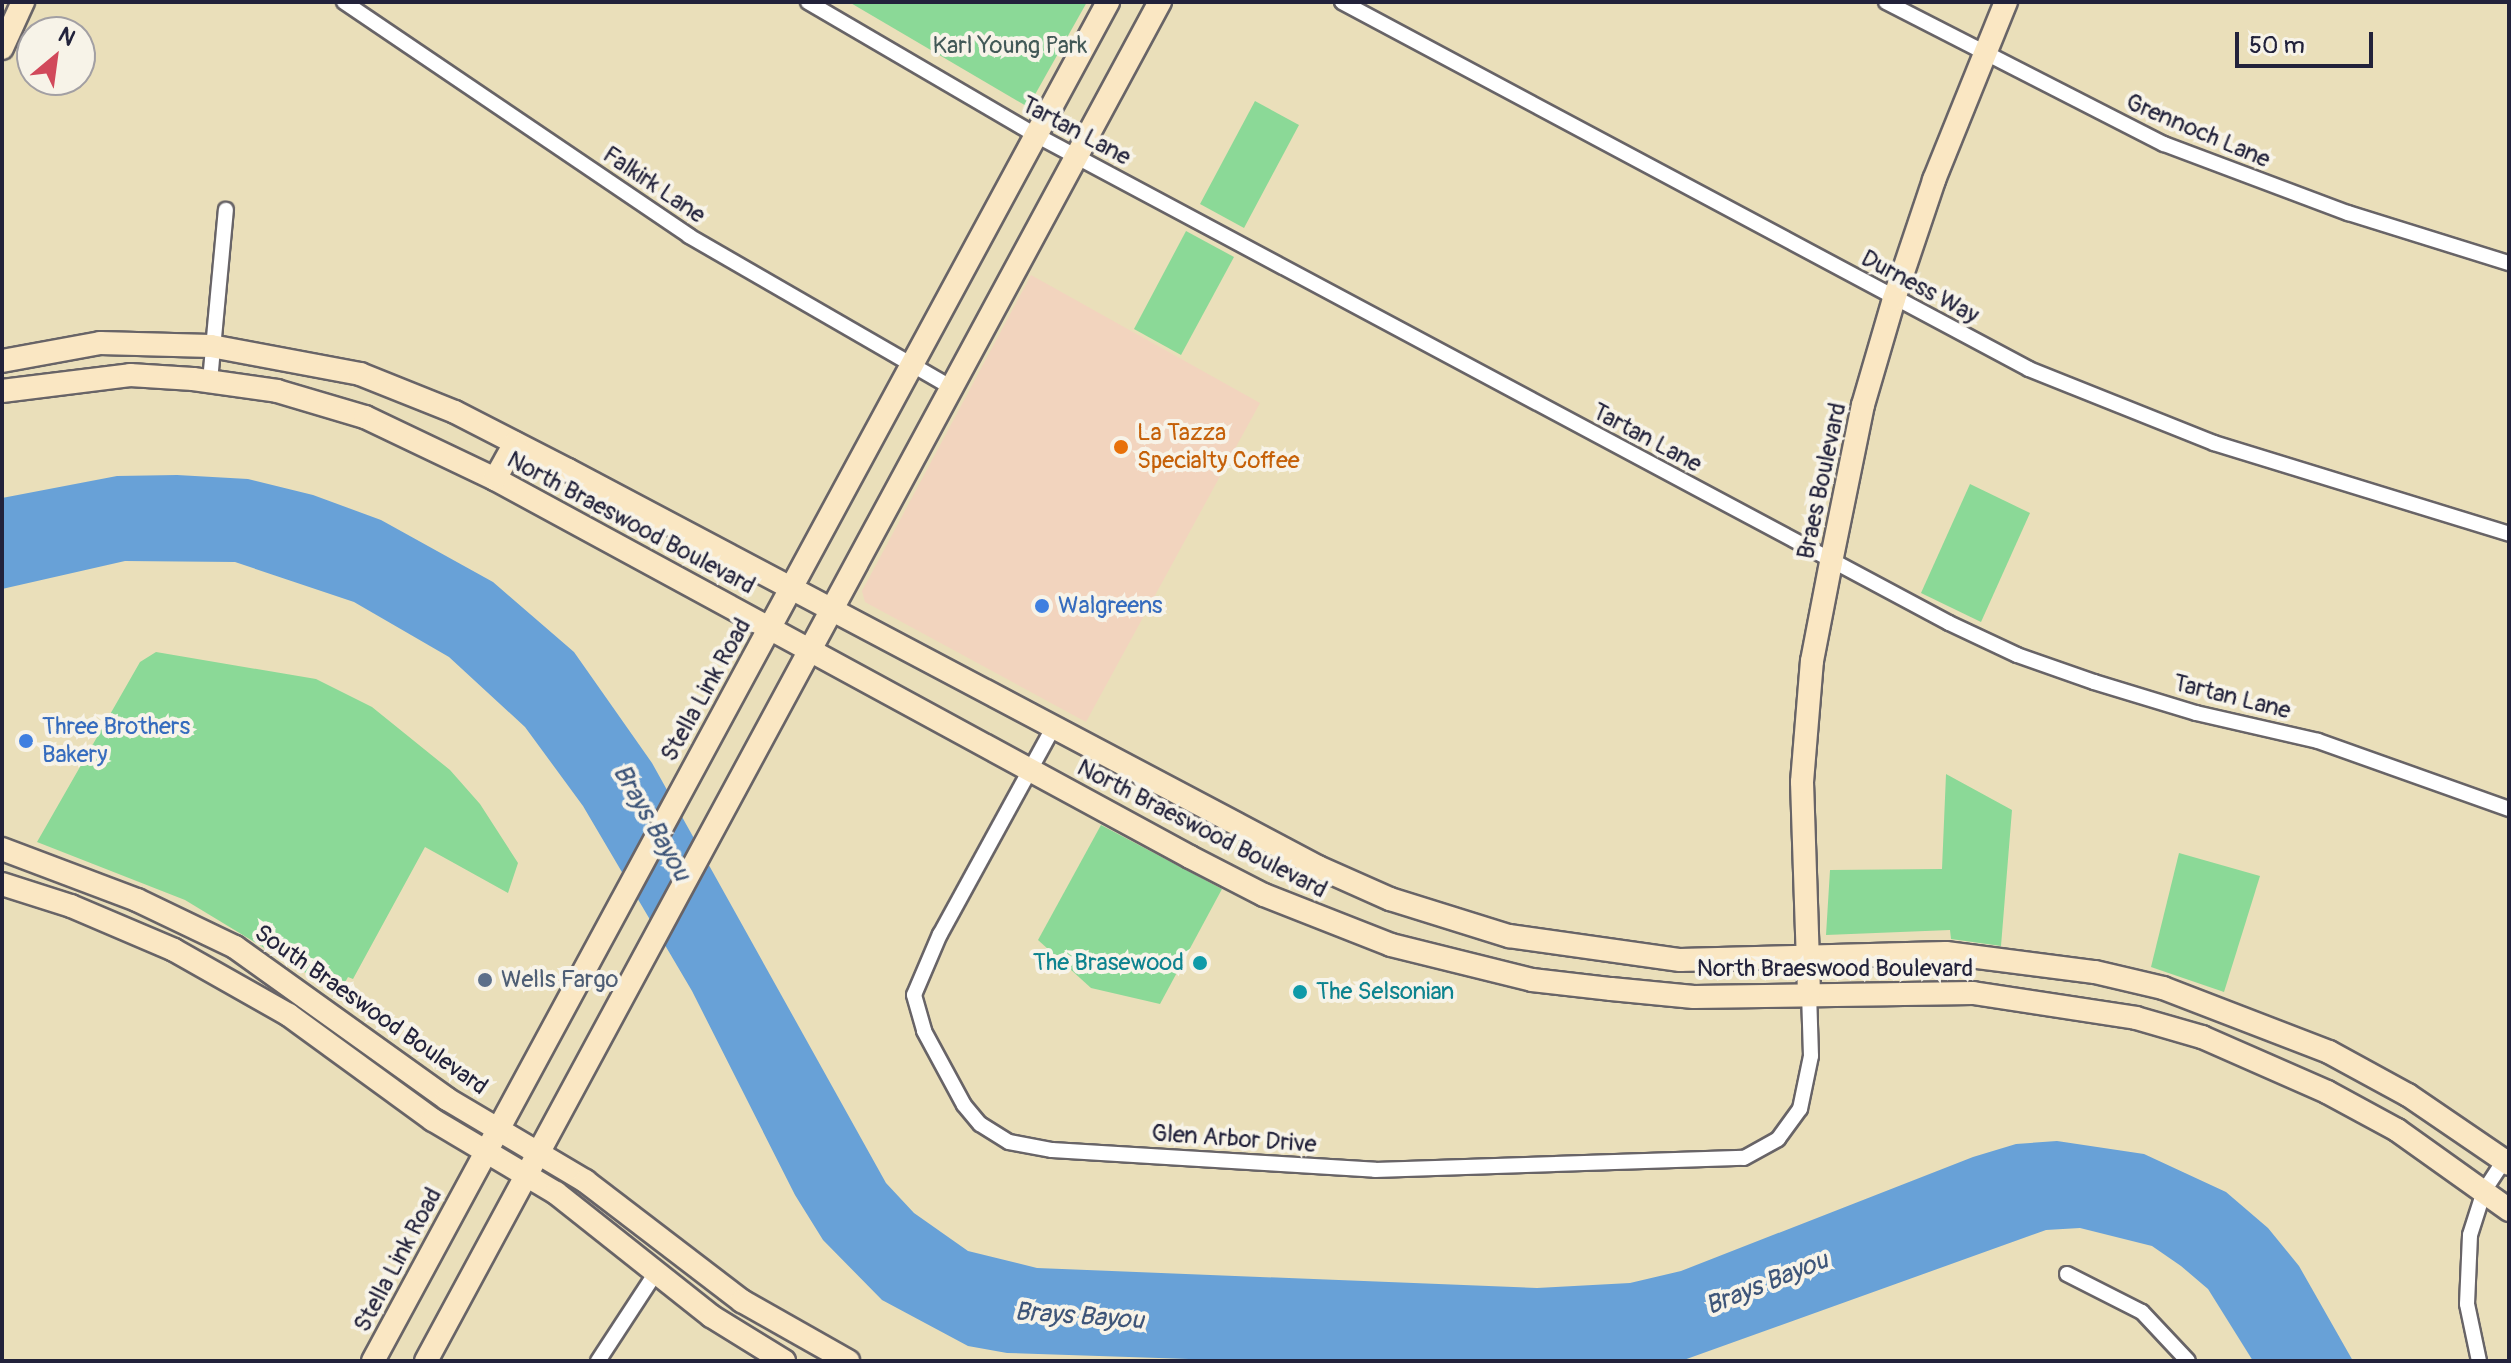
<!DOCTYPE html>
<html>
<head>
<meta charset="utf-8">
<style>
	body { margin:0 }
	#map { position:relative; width:2511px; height:1363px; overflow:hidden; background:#eadfba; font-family:Pangolin,sans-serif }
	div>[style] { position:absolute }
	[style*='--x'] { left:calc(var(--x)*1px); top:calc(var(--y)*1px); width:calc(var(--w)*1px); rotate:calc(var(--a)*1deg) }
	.built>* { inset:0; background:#f2d4be }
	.green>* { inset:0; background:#8bd997 }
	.water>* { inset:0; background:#68a1d7 }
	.roads { filter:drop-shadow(2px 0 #686467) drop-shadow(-2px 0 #686467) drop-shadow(0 2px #686467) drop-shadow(0 -2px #686467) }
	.street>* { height:14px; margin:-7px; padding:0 7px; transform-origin:7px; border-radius:7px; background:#fff }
	.secondary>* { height:22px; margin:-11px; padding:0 11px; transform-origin:11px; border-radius:11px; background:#fae7c3 }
	.dots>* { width:22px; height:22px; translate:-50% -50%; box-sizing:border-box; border:4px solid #f7f3e8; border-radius:50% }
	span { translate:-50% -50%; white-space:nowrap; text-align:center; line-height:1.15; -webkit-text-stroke:8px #f7f3e8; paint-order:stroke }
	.park-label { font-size:24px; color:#425957 }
	.street-label { font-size:24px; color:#22223b }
	.food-label { font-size:24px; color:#c56008 }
	.left { translate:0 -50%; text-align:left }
	.shop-label { font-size:24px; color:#366cbe }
	.culture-label { font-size:24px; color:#0d838f }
	.right { translate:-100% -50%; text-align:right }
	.service-label { font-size:24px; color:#4e5e75 }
	.water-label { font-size:26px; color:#3e5579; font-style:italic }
	.frame { position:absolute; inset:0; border:4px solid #22223b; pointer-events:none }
	.north { position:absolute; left:16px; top:16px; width:80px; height:80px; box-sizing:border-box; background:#f7f3e8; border:2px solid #a29fa3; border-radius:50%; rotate:29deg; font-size:22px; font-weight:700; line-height:32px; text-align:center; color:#22223b }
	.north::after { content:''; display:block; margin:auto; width:28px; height:36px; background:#d1495b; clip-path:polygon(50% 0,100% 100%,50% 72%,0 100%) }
	.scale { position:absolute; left:2235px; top:32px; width:138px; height:36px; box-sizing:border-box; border:4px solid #22223b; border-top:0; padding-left:10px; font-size:24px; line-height:28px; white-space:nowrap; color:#22223b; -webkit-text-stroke:6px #f7f3e8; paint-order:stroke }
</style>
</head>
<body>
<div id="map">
	<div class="built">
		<div style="clip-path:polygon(1031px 275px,1260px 403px,1086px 722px,865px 602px,862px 591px)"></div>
	</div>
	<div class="green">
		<div style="clip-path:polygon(849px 2px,1087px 2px,1028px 107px)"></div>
		<div style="clip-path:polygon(1255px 101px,1299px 125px,1244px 228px,1200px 204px)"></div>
		<div style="clip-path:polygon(1186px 231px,1234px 257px,1181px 355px,1134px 329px)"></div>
		<div style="clip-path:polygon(1970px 484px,2030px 513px,1981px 622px,1921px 593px)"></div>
		<div style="clip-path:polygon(156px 652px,316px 679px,372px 707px,450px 770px,480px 804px,518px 863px,508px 893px,425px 847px,353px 979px,348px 977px,339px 993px,185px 900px,37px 842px,140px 662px)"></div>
		<div style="clip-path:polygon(1946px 774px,2012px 810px,2001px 946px,1951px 939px,1950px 930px,1826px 935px,1830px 870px,1942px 869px)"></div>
		<div style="clip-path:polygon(1101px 825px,1222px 889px,1160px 1004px,1091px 988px,1038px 940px)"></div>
		<div style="clip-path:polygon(2179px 853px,2260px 876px,2224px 992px,2151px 967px)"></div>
	</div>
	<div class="water">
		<div style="clip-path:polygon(177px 475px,248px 479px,313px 495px,381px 520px,493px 582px,574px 652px,652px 763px,886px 1183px,914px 1213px,968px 1251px,1037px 1268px,1537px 1288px,1630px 1283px,1681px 1271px,1973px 1157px,2016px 1144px,2057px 1141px,2144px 1154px,2226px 1192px,2268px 1228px,2299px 1266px,2353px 1361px,2253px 1361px,2208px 1289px,2181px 1266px,2152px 1246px,2080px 1228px,2046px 1230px,1681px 1361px,1249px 1361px,1007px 1353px,968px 1346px,882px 1300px,823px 1240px,795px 1195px,692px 991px,583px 806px,525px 727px,449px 657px,354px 602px,235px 562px,125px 561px,2px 589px,2px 498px,117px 476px)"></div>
	</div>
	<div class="roads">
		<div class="street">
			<div style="--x:344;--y:2;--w:417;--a:34.1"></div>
			<div style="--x:689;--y:236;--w:302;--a:30"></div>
			<div style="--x:808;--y:2;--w:264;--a:30.3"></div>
			<div style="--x:1036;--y:135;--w:1035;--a:28.12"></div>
			<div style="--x:1949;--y:623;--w:75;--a:25.2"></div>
			<div style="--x:2017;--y:655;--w:82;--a:19.3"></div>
			<div style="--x:2094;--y:682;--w:107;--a:16.9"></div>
			<div style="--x:2196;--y:713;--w:125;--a:12.9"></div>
			<div style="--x:2318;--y:741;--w:203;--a:19.6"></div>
			<div style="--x:1342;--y:2;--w:779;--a:28.11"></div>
			<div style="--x:2029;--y:369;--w:199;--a:21.8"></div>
			<div style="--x:2214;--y:443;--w:309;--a:17.1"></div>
			<div style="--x:1886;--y:2;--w:312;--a:27.1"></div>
			<div style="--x:2164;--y:144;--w:197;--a:20.6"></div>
			<div style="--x:2348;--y:213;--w:169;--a:17.3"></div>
			<div style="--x:210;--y:381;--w:172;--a:-84.7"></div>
			<div style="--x:1053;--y:728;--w:235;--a:118.7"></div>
			<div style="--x:940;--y:934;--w:66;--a:113.1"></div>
			<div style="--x:914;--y:995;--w:37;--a:74"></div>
			<div style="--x:924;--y:1031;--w:84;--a:61.6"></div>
			<div style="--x:964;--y:1105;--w:25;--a:50"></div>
			<div style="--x:980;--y:1124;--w:34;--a:32"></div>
			<div style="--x:1009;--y:1142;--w:44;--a:10.5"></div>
			<div style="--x:1052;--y:1150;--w:324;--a:3.5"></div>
			<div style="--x:1375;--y:1170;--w:369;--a:-1.9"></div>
			<div style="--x:1744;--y:1158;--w:39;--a:-29"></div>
			<div style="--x:1778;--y:1139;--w:37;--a:-54"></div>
			<div style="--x:1800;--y:1109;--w:54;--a:-78.3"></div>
			<div style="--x:1811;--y:1056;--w:63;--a:-91.8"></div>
			<div style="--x:2067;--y:1274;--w:84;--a:26.9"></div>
			<div style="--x:2142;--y:1312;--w:67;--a:46.8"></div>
			<div style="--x:598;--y:1361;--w:108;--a:-56.8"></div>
			<div style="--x:2479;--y:1361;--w:58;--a:-101.9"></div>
			<div style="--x:2467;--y:1304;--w:69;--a:-87.5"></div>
			<div style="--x:2470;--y:1235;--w:46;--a:-72.3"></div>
			<div style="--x:2484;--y:1191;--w:42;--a:-56.7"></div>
		</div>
		<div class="secondary">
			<div style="--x:2;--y:48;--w:51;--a:-65.5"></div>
			<div style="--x:2;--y:361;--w:100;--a:-10.4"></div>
			<div style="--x:100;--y:343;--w:111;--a:1.5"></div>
			<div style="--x:211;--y:346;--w:152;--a:10.6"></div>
			<div style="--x:360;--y:374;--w:102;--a:21.8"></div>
			<div style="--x:455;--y:412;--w:127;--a:27.2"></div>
			<div style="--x:568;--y:470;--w:849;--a:27.89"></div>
			<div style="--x:1318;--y:867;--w:79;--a:24"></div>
			<div style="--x:1390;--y:899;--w:125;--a:17.3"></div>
			<div style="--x:1509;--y:936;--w:173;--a:8"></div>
			<div style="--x:1680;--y:960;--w:266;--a:-1.5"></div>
			<div style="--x:1946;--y:953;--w:150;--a:7.3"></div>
			<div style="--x:2095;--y:972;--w:70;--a:13.2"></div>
			<div style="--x:2163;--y:988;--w:178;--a:21.1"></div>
			<div style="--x:2329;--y:1052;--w:90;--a:28.6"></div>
			<div style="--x:2408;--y:1095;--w:122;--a:34.3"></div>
			<div style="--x:2;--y:391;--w:129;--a:-7.1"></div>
			<div style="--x:130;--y:375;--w:63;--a:3.6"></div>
			<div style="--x:193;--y:379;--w:85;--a:8.1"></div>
			<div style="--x:277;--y:391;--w:92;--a:16.5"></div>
			<div style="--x:365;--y:417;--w:144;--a:25.5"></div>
			<div style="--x:495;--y:479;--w:791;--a:28.54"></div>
			<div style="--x:1190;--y:857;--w:83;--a:27.2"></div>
			<div style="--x:1264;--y:895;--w:136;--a:21.5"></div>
			<div style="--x:1391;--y:945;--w:145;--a:13.9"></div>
			<div style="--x:1532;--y:980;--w:80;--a:6.5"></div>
			<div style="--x:1611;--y:989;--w:83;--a:5.5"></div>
			<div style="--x:1694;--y:997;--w:279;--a:-0.8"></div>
			<div style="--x:1973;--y:993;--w:165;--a:8.7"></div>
			<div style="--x:2136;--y:1018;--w:69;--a:16.1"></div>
			<div style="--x:2202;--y:1037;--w:137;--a:23.7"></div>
			<div style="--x:2327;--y:1092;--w:80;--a:28.5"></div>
			<div style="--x:2397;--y:1130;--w:138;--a:35.5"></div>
			<div style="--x:495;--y:479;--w:41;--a:-60.9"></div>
			<div style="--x:2;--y:849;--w:144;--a:20.7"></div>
			<div style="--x:137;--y:900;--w:109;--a:25.6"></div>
			<div style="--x:235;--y:947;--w:261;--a:35.6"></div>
			<div style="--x:447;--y:1099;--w:161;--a:30.7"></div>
			<div style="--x:585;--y:1181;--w:198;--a:37.4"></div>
			<div style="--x:742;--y:1301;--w:122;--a:29.5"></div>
			<div style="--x:2;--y:884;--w:72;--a:17.7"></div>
			<div style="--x:71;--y:906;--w:112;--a:23.1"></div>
			<div style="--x:174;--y:950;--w:132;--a:29.5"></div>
			<div style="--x:289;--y:1015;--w:178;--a:36.1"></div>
			<div style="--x:433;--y:1120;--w:143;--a:30.7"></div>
			<div style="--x:556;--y:1193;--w:198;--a:38.4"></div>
			<div style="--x:711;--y:1316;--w:86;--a:31.7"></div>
			<div style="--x:1809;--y:993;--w:211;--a:-91.9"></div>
			<div style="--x:1802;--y:782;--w:121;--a:-85.3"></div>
			<div style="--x:1812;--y:661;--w:101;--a:-79.1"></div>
			<div style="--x:1831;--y:562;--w:160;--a:-78.5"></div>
			<div style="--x:1863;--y:405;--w:110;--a:-73.7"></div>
			<div style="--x:1894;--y:299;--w:126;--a:-71.4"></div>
			<div style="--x:1934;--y:180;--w:192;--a:-68"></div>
			<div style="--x:373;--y:1361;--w:1545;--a:-61.59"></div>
			<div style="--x:426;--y:1361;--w:1545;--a:-61.63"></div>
		</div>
	</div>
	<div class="dots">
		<div style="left:1121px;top:447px;background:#e8710a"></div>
		<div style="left:1042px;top:606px;background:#3f7fe0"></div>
		<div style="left:26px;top:741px;background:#3f7fe0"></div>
		<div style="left:1200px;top:963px;background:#0f9aa8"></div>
		<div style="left:485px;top:980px;background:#5c6f8a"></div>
		<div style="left:1300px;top:992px;background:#0f9aa8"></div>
	</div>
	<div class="park-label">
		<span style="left:1010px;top:46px">Karl Young Park</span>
	</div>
	<div class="street-label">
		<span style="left:1076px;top:131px;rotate:28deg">Tartan Lane</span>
		<span style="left:2198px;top:131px;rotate:23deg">Grennoch Lane</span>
		<span style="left:654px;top:185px;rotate:34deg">Falkirk Lane</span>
		<span style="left:1920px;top:287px;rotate:28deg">Durness Way</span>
		<span style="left:1647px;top:438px;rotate:28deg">Tartan Lane</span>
		<span style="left:1822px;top:481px;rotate:-78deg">Braes Boulevard</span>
		<span style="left:631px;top:523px;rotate:28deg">North Braeswood Boulevard</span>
		<span style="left:706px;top:690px;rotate:-61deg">Stella Link Road</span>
		<span style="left:2232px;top:697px;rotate:14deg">Tartan Lane</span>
		<span style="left:1202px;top:829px;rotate:27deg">North Braeswood Boulevard</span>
		<span style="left:1835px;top:969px">North Braeswood Boulevard</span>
		<span style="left:371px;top:1010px;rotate:35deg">South Braeswood Boulevard</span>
		<span style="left:1234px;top:1139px;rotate:4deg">Glen Arbor Drive</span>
		<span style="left:398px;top:1260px;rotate:-62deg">Stella Link Road</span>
	</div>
	<div class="food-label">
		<span class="left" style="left:1137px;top:447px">La Tazza<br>Specialty Coffee</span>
	</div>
	<div class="shop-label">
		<span class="left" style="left:1058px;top:606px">Walgreens</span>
		<span class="left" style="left:42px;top:741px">Three Brothers<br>Bakery</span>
	</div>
	<div class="culture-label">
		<span class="right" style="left:1184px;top:963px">The Brasewood</span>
		<span class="left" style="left:1316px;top:992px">The Selsonian</span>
	</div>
	<div class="service-label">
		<span class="left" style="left:501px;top:980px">Wells Fargo</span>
	</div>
	<div class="water-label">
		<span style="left:651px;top:823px;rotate:60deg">Brays Bayou</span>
		<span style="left:1767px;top:1284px;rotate:-22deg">Brays Bayou</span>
		<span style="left:1079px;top:1317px;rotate:4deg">Brays Bayou</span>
	</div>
	<div class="frame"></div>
	<div class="north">N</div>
	<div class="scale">50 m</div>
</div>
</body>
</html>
